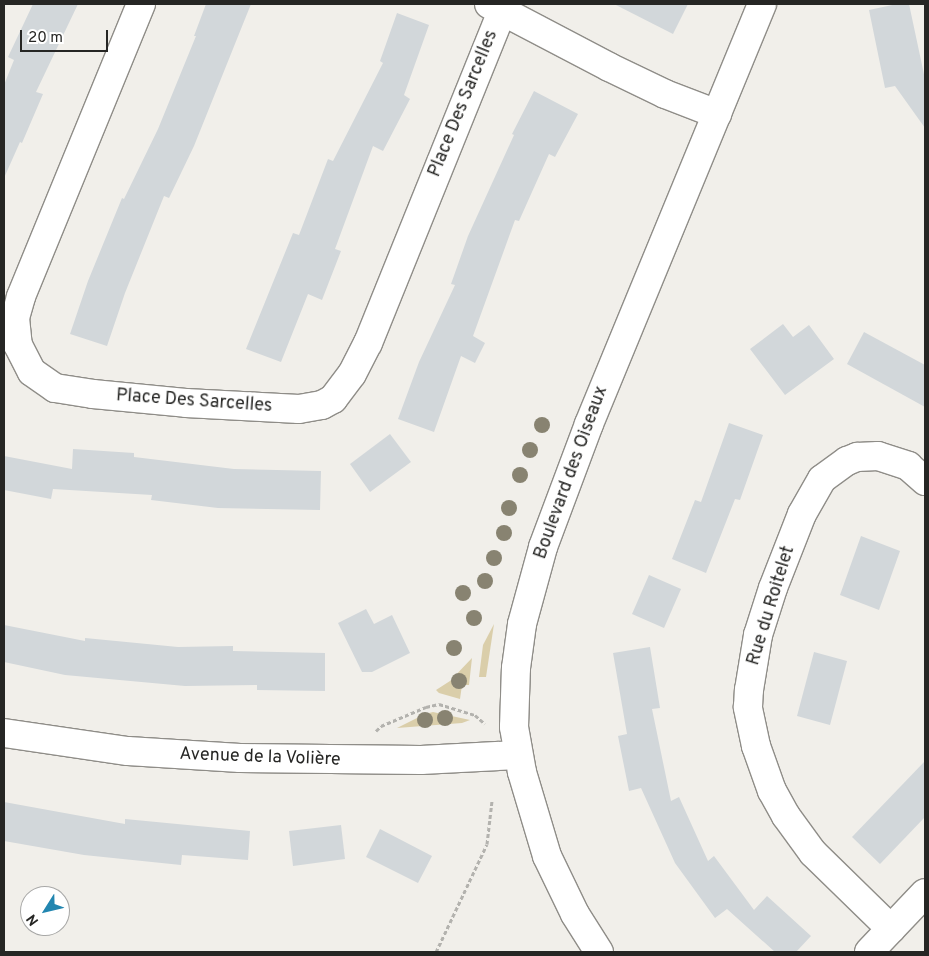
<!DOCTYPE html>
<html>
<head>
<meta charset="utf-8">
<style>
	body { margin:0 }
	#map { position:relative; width:929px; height:956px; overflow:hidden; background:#f1efea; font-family:Overpass,sans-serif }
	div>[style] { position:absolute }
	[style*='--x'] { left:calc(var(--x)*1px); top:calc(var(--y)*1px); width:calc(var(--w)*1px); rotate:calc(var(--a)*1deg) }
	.green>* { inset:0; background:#daceaa }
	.building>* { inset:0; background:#d2d7da }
	.path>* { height:3px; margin-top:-1.5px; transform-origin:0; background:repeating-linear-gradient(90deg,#b3b2ae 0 4px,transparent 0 6.5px) }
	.roads { filter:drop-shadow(1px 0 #8f8d88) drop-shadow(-1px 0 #8f8d88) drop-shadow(0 1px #8f8d88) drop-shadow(0 -1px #8f8d88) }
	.street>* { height:28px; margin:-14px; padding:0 14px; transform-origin:14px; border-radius:14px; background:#fff }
	.secondary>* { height:28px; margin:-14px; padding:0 14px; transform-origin:14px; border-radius:14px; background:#fff }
	.trees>* { width:16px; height:16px; margin:-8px; border-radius:50%; background:#888371 }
	span { translate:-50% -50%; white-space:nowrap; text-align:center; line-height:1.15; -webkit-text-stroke:5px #fff; paint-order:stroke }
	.street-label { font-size:18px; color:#262624 }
	.frame { position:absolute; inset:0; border:5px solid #262624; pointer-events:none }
	.north { position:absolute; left:20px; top:886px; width:50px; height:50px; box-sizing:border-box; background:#fff; border:1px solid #a8a8a7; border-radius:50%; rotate:234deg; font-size:14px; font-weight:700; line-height:20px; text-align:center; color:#262624 }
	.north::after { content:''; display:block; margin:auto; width:18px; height:22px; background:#2286b0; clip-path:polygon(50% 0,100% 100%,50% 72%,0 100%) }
	.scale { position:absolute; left:20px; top:30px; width:88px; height:22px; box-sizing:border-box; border:2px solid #262624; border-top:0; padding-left:6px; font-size:15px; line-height:18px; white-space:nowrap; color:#262624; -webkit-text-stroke:4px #fff; paint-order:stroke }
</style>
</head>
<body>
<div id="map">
	<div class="green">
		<div style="clip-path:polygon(494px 624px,486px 677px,479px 677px,483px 645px)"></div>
		<div style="clip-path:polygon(472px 658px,469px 685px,462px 685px,460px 699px,439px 693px,436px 690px,450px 681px)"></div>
		<div style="clip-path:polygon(433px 712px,470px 720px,462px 723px,397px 728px,425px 714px)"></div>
	</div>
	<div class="building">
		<div style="clip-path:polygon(33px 4px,78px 4px,36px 92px,43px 94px,22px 143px,20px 142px,4px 178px,4px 85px,14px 60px,8px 57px)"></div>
		<div style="clip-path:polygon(206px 4px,251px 4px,194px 146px,169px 198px,164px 196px,125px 293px,107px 346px,70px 334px,88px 281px,122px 198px,124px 199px,158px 129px,196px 36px,194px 36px)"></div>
		<div style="clip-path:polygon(614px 4px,688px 4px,673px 34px)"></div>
		<div style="clip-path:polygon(897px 4px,909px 4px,925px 79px,925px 128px,895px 86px,885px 88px,869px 10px)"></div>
		<div style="clip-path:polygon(397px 13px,429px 25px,404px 95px,410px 99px,383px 151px,373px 146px,335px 249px,341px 251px,322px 300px,308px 294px,281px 362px,246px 349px,293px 233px,299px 235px,328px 159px,333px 161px,383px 63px,380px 61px)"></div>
		<div style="clip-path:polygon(534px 91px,578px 114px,555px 157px,549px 154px,519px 221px,515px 220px,473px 336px,485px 343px,475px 363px,461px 356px,434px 432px,398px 419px,419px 362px,455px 285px,451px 284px,468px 236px,514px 135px,512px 134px)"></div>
		<div style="clip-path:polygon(783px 324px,793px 337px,809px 325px,834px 359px,785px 395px,750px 349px)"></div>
		<div style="clip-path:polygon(864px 332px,925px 365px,925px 407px,847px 364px)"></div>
		<div style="clip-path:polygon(729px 423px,763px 435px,740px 500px,735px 499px,706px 573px,672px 559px,695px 500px,701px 502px)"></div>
		<div style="clip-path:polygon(390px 434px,411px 462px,370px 492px,350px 464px)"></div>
		<div style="clip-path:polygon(73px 449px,134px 453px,134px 457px,234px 469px,321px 471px,320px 510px,218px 508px,151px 500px,152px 495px,53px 489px,51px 499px,4px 490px,4px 456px,72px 469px)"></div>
		<div style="clip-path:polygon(861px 536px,900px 551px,879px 610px,840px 595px)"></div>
		<div style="clip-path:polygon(649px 575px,681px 589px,664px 628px,632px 614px)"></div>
		<div style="clip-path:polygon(366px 609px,374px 624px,392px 615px,410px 653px,372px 672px,362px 672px,338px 623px)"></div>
		<div style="clip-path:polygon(4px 625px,85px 641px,85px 638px,178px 647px,233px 646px,233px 651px,325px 653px,325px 691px,257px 690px,257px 685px,185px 686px,65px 675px,4px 662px)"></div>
		<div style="clip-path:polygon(650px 647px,660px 708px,652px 709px,671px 801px,679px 797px,708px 861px,714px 856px,754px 910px,767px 896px,811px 936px,796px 952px,775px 952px,727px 909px,715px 918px,675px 863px,641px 788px,629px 791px,618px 736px,627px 734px,613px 653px)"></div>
		<div style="clip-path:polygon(814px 652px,847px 661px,830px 725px,797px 716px)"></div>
		<div style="clip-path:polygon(925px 761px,925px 817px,880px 864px,852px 837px)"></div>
		<div style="clip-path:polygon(4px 802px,125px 824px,125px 819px,250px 831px,248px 860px,182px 855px,181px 865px,84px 855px,4px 841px)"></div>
		<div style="clip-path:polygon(341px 825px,345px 859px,293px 866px,289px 831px)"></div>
		<div style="clip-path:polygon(380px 829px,432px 856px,418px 883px,366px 857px)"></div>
	</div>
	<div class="path">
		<div style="--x:376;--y:731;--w:7;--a:-45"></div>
		<div style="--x:381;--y:726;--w:49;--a:-22.9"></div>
		<div style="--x:426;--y:707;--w:13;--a:-13"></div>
		<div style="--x:439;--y:704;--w:38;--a:17"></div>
		<div style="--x:475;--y:715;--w:13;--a:42"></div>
		<div style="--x:436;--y:952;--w:119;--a:-64.7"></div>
		<div style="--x:487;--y:844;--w:43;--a:-83.4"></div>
	</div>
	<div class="roads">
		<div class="street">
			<div style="--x:141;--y:4;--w:317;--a:112.3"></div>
			<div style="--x:21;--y:297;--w:22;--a:106"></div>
			<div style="--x:15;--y:318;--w:27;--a:84"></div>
			<div style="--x:18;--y:345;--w:30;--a:63"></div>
			<div style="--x:32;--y:372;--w:28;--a:35"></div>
			<div style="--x:55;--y:388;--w:38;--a:9"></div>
			<div style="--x:93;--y:394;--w:93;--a:5.5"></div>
			<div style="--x:186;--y:403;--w:113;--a:3"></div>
			<div style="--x:299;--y:409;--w:23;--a:-10"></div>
			<div style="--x:322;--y:405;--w:13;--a:-29"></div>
			<div style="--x:333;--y:399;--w:31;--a:-53"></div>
			<div style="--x:352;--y:374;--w:35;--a:-63"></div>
			<div style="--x:368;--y:343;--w:357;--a:-68"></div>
			<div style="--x:489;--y:4;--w:136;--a:27.7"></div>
			<div style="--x:609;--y:67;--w:62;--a:25.7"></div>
			<div style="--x:665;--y:94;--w:56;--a:21"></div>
			<div style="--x:891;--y:929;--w:109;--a:-135.7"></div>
			<div style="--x:813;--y:853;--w:46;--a:-126.1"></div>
			<div style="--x:786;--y:816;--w:29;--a:-119"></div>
			<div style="--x:772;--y:791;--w:48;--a:-109.6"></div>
			<div style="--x:756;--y:746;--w:40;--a:-102"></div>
			<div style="--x:748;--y:707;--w:17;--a:-87"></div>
			<div style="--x:749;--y:690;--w:56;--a:-80.7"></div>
			<div style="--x:758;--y:635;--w:49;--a:-72.3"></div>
			<div style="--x:773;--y:588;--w:79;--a:-68.6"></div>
			<div style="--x:802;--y:514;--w:40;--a:-60.3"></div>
			<div style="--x:822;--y:479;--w:31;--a:-36"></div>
			<div style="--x:847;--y:461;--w:11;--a:-22"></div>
			<div style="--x:857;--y:457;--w:21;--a:-3"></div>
			<div style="--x:878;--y:456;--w:32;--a:18"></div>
			<div style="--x:908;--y:466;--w:23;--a:41"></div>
			<div style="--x:869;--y:952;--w:81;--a:-46.5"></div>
		</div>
		<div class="secondary">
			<div style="--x:4;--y:733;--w:125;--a:8.3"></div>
			<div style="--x:128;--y:751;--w:112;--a:3.6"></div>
			<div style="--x:240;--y:758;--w:181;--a:0.6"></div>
			<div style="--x:421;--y:760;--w:97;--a:-3"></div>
			<div style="--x:599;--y:952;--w:45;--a:-122.3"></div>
			<div style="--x:575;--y:914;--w:64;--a:-115.8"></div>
			<div style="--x:547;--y:856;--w:88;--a:-106.6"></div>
			<div style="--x:522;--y:772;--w:46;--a:-100.1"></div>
			<div style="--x:514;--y:727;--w:59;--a:-88.1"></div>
			<div style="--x:516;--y:668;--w:44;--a:-82.2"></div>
			<div style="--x:522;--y:624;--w:80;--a:-74.7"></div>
			<div style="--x:543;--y:547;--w:131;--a:-69.5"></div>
			<div style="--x:589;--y:424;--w:454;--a:-67.6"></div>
		</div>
	</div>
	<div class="trees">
		<div style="left:542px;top:425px"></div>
		<div style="left:530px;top:450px"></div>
		<div style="left:520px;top:475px"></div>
		<div style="left:509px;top:508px"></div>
		<div style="left:504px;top:533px"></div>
		<div style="left:494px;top:558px"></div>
		<div style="left:485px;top:581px"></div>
		<div style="left:463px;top:593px"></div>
		<div style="left:474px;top:618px"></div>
		<div style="left:454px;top:648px"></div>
		<div style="left:459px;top:681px"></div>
		<div style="left:445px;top:718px"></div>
		<div style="left:425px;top:720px"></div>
	</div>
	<div class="street-label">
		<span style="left:464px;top:104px;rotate:-68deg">Place Des Sarcelles</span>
		<span style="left:194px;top:402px;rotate:4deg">Place Des Sarcelles</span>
		<span style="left:572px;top:473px;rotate:-70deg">Boulevard des Oiseaux</span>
		<span style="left:772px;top:606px;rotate:-73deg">Rue du Roitelet</span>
		<span style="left:260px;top:758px;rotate:2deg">Avenue de la Volière</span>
	</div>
	<div class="frame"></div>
	<div class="north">N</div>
	<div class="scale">20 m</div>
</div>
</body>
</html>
